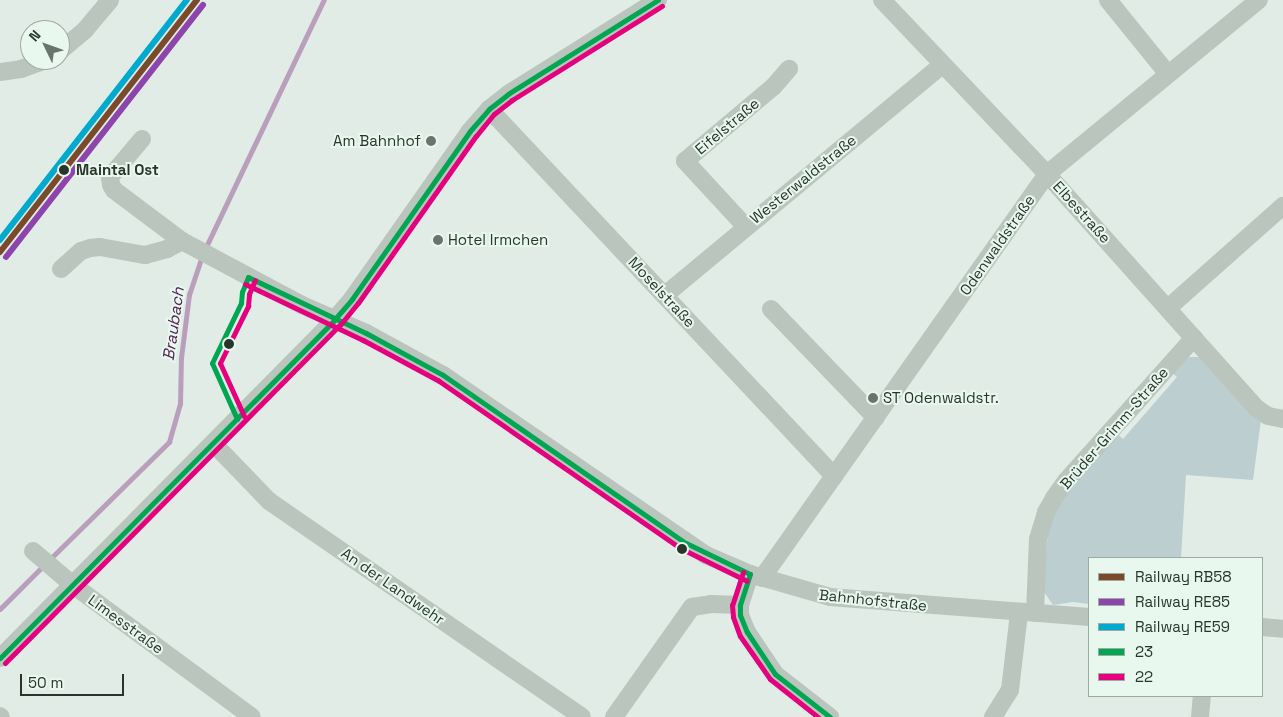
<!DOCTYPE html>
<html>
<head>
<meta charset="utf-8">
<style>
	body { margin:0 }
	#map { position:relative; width:1283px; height:717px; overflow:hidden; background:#e1ece6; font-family:"Space Grotesk",sans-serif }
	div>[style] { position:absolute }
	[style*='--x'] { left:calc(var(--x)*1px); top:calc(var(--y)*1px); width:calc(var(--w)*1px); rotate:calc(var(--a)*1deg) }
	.green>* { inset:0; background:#bccecf }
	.stream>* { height:4.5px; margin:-2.25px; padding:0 2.25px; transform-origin:2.25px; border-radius:2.25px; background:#b99fbc }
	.minor>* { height:18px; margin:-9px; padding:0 9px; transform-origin:9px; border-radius:9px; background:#bac5be }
	.bus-1>* { height:5px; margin:-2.5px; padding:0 2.5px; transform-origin:2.5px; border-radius:2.5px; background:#00a651 }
	.bus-2>* { height:5px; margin:-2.5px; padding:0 2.5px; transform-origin:2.5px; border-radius:2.5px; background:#e5007d }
	.rail-1>* { height:6px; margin:-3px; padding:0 3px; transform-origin:3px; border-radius:3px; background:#7a4b2a }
	.rail-2>* { height:6px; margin:-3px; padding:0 3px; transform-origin:3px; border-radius:3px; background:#8e44ad }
	.rail-3>* { height:6px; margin:-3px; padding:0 3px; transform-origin:3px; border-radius:3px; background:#00a9ce }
	.dots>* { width:14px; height:14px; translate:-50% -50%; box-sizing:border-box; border:2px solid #e8f8ef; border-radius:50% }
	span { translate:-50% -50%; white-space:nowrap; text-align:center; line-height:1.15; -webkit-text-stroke:4px #e8f8ef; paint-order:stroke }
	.street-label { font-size:15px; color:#29352b }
	.poi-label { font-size:15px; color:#29352b }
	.right { translate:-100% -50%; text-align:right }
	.left { translate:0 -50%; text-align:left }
	.stop-label { font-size:15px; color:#29352b; font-weight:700 }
	.water-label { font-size:16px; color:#512252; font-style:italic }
	.legend { position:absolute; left:1088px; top:557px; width:175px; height:140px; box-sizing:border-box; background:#e8f8ef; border:1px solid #9caaa1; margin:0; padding:6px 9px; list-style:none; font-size:15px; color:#29352b }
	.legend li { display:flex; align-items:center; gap:10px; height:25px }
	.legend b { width:25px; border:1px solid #9caaa1 }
	.north { position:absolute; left:20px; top:20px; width:50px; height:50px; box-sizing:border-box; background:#e8f8ef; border:1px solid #9caaa1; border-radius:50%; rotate:312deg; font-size:14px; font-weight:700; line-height:20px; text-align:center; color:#29352b }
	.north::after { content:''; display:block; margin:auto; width:18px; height:22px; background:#69756c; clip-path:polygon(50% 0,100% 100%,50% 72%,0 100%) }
	.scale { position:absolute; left:20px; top:674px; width:104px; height:22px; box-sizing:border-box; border:2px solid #29352b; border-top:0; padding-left:6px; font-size:15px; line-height:18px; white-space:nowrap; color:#29352b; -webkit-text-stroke:4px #e8f8ef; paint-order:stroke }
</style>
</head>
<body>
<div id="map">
	<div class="green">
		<div style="clip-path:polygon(1189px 357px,1202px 357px,1261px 420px,1253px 480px,1186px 475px,1181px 558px,1089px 558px,1089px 604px,1073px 602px,1053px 605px,1044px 592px,1045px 565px,1048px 533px,1056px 508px,1070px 485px,1116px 433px,1123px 439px,1177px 377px,1170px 371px)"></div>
	</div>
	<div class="stream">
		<div style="--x:205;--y:249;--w:276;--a:-64.5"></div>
		<div style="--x:50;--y:559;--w:167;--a:-44.5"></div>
		<div style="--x:169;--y:442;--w:40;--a:-74"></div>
		<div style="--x:180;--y:404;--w:46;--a:-88.8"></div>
		<div style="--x:181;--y:358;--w:64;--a:-82.8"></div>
		<div style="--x:189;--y:295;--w:41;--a:-71.6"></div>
		<div style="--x:0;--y:609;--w:62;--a:-45"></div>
	</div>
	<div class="minor">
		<div style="--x:882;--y:0;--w:240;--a:46.5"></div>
		<div style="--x:1047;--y:174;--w:314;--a:48.2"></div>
		<div style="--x:1256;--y:408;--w:14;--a:34"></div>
		<div style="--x:1268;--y:416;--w:15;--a:11"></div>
		<div style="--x:1108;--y:0;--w:95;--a:51"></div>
		<div style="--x:60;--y:51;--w:33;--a:-40"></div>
		<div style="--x:85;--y:30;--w:39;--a:-50"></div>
		<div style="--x:0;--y:72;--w:21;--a:-8"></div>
		<div style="--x:21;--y:69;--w:27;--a:-20"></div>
		<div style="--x:489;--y:109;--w:504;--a:46.77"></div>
		<div style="--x:142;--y:139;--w:50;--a:130.1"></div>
		<div style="--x:110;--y:177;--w:8;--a:83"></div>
		<div style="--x:111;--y:185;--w:6;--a:59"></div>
		<div style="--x:114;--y:190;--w:85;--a:36.9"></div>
		<div style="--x:182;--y:241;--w:136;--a:28.1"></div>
		<div style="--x:302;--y:305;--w:70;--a:23.6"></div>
		<div style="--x:366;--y:333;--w:88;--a:28.6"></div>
		<div style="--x:443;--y:375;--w:319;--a:34.4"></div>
		<div style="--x:706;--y:555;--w:48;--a:23.4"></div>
		<div style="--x:750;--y:574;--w:83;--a:16"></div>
		<div style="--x:830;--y:597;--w:260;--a:4.4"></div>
		<div style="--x:746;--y:227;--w:90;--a:-132.7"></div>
		<div style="--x:685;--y:161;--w:116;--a:-40.1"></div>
		<div style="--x:774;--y:86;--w:23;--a:-49"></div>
		<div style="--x:61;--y:269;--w:27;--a:-42"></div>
		<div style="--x:81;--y:251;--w:9;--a:-18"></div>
		<div style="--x:90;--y:248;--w:10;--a:-6"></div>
		<div style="--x:100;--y:247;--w:46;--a:10.1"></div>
		<div style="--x:145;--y:255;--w:23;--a:-15"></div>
		<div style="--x:167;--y:249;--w:17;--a:-28"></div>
		<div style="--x:665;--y:295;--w:360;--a:-39.7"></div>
		<div style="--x:1168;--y:308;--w:154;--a:-41.6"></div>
		<div style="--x:771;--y:309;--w:151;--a:46.1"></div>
		<div style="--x:213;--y:443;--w:81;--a:46"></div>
		<div style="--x:269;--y:501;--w:380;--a:34.6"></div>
		<div style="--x:33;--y:551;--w:52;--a:40.4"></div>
		<div style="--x:73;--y:585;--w:222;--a:36.4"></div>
		<div style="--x:750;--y:574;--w:33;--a:108"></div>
		<div style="--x:740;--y:605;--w:10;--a:90"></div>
		<div style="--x:740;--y:615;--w:18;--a:68"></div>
		<div style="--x:747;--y:632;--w:50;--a:56.3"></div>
		<div style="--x:775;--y:674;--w:70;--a:38"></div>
		<div style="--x:762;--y:578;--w:494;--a:-54.8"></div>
		<div style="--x:1047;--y:174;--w:274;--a:-39.4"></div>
		<div style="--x:1035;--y:613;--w:74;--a:-87.7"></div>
		<div style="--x:1038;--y:539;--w:28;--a:-73"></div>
		<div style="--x:1046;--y:512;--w:16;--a:-60"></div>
		<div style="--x:1054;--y:498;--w:21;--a:-55"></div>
		<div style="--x:1066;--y:481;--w:192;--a:-48.2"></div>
		<div style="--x:1262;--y:627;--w:21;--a:5"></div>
		<div style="--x:0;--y:658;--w:475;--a:-45.3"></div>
		<div style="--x:334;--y:320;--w:28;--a:-49"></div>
		<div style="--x:352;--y:299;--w:205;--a:-54.9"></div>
		<div style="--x:470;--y:131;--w:29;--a:-49"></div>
		<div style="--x:489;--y:109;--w:24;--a:-38"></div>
		<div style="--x:508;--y:94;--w:177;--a:-32.1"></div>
		<div style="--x:0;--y:716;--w:1;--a:45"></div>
		<div style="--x:614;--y:717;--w:135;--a:-54.7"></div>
		<div style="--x:692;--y:607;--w:19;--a:-9"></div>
		<div style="--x:711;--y:604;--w:29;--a:2"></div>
		<div style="--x:993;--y:717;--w:32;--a:-58"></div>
		<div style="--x:1010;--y:690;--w:78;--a:-83.3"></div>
		<div style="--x:1200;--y:717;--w:21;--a:-85"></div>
	</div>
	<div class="bus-1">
		<div style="--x:248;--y:277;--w:131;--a:25.4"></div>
		<div style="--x:366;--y:333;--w:88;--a:28.6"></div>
		<div style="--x:443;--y:375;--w:295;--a:34.7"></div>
		<div style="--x:686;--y:543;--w:71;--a:25.8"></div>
		<div style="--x:237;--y:419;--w:61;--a:-114.1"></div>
		<div style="--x:212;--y:363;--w:67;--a:-64.2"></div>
		<div style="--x:241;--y:303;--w:11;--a:-85"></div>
		<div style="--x:242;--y:292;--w:16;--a:-68"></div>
		<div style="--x:750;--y:574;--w:33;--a:108"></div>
		<div style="--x:740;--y:605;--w:10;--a:90"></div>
		<div style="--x:740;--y:615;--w:18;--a:68"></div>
		<div style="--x:747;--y:632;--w:50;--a:56.3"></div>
		<div style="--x:775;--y:674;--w:70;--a:38"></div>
		<div style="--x:0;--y:658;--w:475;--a:-45.3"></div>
		<div style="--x:334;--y:320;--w:28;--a:-49"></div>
		<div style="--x:352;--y:299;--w:205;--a:-54.9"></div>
		<div style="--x:470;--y:131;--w:29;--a:-49"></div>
		<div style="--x:489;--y:109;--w:24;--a:-38"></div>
		<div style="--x:508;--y:94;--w:177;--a:-32.1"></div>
	</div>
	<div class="bus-2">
		<div style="--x:245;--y:284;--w:131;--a:25.4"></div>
		<div style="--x:363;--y:340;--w:86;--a:28.3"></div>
		<div style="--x:439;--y:381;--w:295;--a:34.7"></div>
		<div style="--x:682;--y:549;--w:72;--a:26.2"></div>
		<div style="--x:244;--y:416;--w:58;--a:-114.4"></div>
		<div style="--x:220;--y:363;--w:64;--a:-63.8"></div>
		<div style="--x:248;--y:306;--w:12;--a:-85"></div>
		<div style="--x:249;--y:294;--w:15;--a:-67"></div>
		<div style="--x:743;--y:572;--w:35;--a:108"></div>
		<div style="--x:732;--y:605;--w:12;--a:85"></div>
		<div style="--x:733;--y:617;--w:20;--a:70"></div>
		<div style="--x:740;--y:636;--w:52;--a:55.1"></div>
		<div style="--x:770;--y:679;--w:61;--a:38.4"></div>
		<div style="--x:5;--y:663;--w:476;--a:-45.3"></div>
		<div style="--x:340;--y:325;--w:28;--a:-51"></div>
		<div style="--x:358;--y:303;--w:204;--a:-54.8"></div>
		<div style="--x:476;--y:136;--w:28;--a:-51"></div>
		<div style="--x:494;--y:114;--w:23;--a:-38"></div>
		<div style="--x:512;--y:100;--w:177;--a:-32.1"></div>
	</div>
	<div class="rail-1">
		<div style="--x:0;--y:252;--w:320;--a:-52"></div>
	</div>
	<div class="rail-2">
		<div style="--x:6;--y:257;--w:320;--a:-52"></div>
	</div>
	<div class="rail-3">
		<div style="--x:0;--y:240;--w:304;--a:-52.1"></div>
	</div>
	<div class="dots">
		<div style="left:431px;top:141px;background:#69756c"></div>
		<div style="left:64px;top:170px;background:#29352b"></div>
		<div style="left:438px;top:240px;background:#69756c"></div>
		<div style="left:229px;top:344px;background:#29352b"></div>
		<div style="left:873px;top:398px;background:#69756c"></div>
		<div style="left:682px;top:549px;background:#29352b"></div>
	</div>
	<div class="street-label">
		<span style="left:727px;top:126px;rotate:-40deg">Eifelstraße</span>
		<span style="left:803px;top:179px;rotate:-39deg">Westerwaldstraße</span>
		<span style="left:1082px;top:212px;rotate:48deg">Elbestraße</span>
		<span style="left:997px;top:245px;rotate:-55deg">Odenwaldstraße</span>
		<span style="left:662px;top:292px;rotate:47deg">Moselstraße</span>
		<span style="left:1114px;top:428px;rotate:-49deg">Brüder-Grimm-Straße</span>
		<span style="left:393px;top:586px;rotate:35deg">An der Landwehr</span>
		<span style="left:873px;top:600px;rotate:6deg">Bahnhofstraße</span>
		<span style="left:126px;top:624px;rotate:36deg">Limesstraße</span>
	</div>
	<div class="poi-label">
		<span class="right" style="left:421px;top:141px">Am Bahnhof</span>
		<span class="left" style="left:448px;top:240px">Hotel Irmchen</span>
		<span class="left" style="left:883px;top:398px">ST Odenwaldstr.</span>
	</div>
	<div class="stop-label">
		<span class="left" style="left:76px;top:170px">Maintal Ost</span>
	</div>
	<div class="water-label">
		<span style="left:174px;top:324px;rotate:-82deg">Braubach</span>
	</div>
	<ul class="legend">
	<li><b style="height:6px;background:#7a4b2a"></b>Railway RB58</li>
	<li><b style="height:6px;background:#8e44ad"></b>Railway RE85</li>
	<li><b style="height:6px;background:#00a9ce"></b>Railway RE59</li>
	<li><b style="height:6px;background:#00a651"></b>23</li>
	<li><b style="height:6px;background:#e5007d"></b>22</li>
	</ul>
	<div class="north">N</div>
	<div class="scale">50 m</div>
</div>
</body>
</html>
